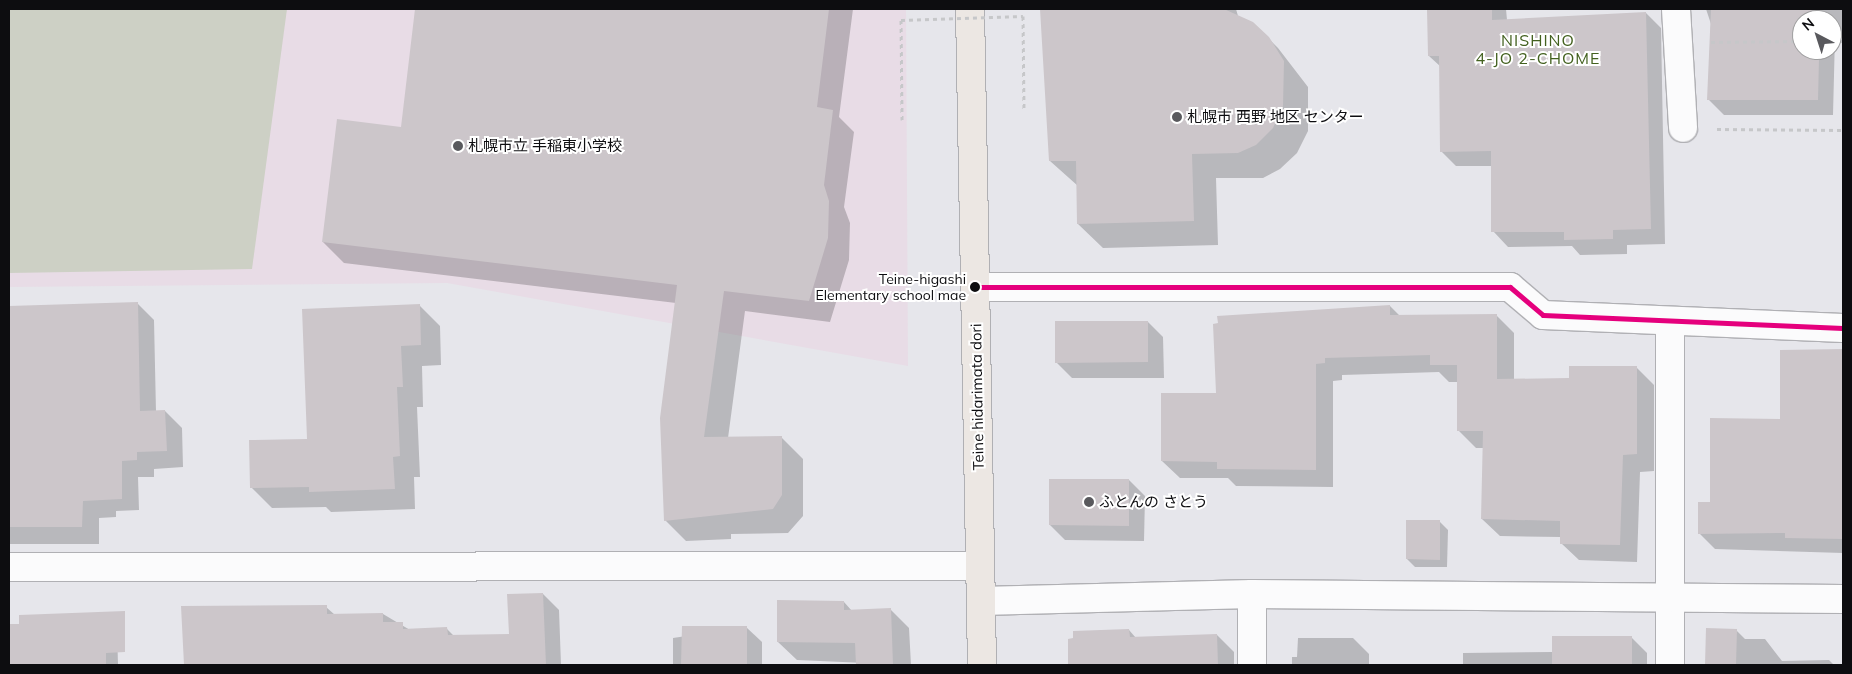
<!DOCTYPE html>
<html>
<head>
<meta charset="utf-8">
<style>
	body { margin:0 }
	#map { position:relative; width:1852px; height:674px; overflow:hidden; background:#e6e6eb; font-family:Mulish,"Noto Sans JP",sans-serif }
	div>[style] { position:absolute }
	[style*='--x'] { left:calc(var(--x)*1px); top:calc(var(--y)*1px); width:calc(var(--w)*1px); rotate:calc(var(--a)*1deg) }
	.education>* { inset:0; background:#e8dce6 }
	.green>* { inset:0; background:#cdd0c5 }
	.shadow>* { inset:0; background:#0003 }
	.building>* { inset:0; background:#ccc6ca }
	.path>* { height:3px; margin-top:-1.5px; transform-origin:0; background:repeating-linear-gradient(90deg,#c6c7c9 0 4px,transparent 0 8px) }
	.roads { filter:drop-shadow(1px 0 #b0b0b4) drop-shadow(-1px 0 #b0b0b4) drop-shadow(0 1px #b0b0b4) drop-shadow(0 -1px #b0b0b4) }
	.street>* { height:28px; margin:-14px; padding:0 14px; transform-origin:14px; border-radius:14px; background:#fbfbfc }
	.primary>* { height:28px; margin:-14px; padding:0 14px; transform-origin:14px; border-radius:14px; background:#ece7e3 }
	.path-bridge>* { height:3px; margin-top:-1.5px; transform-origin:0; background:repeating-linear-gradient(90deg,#c6c7c9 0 4px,transparent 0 8px) }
	.bus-1>* { height:5px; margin:-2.5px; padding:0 2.5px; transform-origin:2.5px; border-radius:2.5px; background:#e5007d }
	.dots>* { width:14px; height:14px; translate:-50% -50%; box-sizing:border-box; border:2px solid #fff; border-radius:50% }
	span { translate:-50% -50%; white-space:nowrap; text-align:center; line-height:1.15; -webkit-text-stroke:4px #fff; paint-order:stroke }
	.bus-label { font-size:14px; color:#0d0d10 }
	.right { translate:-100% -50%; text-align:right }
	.poi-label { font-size:15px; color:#0d0d10 }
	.left { translate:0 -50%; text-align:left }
	.street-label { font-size:15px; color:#0d0d10 }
	.neighbourhood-label { font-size:16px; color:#43611f; letter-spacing:1px }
	.frame { position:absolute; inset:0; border:10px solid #0d0d10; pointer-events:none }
	.north { position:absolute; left:1792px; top:10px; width:50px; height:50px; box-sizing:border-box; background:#fff; border:1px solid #9e9e9f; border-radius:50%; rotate:320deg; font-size:14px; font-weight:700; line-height:20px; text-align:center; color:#0d0d10 }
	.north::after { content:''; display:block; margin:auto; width:18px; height:22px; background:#59595d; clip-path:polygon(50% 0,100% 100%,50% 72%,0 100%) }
</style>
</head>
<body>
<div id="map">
	<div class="education">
		<div style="clip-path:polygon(9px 9px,906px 9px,908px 366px,447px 283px,9px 287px)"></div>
	</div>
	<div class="green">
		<div style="clip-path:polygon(9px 9px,287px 9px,252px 269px,9px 273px)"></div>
	</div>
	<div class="shadow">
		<div style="clip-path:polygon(417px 9px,853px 9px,839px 117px,854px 132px,844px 207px,850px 223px,849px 260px,830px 322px,745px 311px,728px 438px,782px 438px,803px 459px,803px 516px,788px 533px,731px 534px,731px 539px,686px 541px,665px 520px,676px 303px,344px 263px,323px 242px,402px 129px)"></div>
		<div style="clip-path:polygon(1041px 9px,1236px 9px,1238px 16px,1253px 23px,1278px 48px,1308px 87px,1308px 131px,1297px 153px,1280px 169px,1263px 178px,1216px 178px,1218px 245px,1103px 248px,1078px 224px,1078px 186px,1050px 161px)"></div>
		<div style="clip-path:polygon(1428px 9px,1506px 9px,1507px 20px,1646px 13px,1661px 28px,1665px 244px,1627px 245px,1627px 254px,1580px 255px,1572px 246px,1508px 247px,1493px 231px,1492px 166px,1456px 166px,1441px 151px,1441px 67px,1429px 56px)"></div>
		<div style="clip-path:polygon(evenodd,1706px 9px,1843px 9px,1843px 35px,1835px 36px,1833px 115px,1724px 115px,1708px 99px,1711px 24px,1706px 9px,1802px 20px,1832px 20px,1832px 50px,1802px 50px,1802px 20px)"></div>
		<div style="clip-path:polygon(137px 303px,154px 320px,156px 412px,165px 411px,182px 428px,183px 467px,154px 469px,154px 477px,138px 477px,139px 510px,116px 511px,116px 517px,99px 518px,99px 544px,9px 544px,9px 307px)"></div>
		<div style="clip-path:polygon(419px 305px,440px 326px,441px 365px,422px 366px,423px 407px,417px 407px,420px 477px,414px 477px,415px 509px,331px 512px,326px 507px,272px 508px,251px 487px,308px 440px)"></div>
		<div style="clip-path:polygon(1390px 306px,1400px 316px,1496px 315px,1514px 333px,1514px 380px,1570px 379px,1636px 367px,1654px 385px,1654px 471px,1640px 472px,1637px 562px,1579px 560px,1561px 543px,1561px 537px,1500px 536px,1482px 519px,1484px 448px,1476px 448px,1458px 430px,1458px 382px,1449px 382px,1439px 372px,1342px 375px,1342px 380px,1333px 381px,1333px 487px,1236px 486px,1228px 478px,1180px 478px,1162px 461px,1217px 394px)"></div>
		<div style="clip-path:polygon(1148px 322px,1163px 337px,1164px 378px,1072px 378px,1057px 363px)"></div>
		<div style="clip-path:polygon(1843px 350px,1843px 553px,1715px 549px,1699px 533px,1712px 503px,1782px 420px,1781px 351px)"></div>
		<div style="clip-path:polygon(1129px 480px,1145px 496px,1144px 541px,1065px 540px,1050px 525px)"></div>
		<div style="clip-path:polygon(1440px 522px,1448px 530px,1447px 567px,1415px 567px,1407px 559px)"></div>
		<div style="clip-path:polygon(543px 594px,559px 610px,561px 665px,185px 665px,183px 607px,326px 607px,335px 615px,383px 614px,410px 630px,447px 629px,454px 636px,510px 635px)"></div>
		<div style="clip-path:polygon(844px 602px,852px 611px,890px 609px,909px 628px,911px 665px,797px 660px,778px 642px)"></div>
		<div style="clip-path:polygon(9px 625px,117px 629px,118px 665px,9px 665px)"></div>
		<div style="clip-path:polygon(746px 627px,762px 642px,762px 665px,673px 665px,673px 638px)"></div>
		<div style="clip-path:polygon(1707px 629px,1736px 630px,1745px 639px,1765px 639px,1782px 661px,1829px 660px,1834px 665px,1706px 665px)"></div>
		<div style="clip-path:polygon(1129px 630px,1136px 638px,1217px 635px,1234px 652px,1234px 665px,1075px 665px,1074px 632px)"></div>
		<div style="clip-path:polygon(1631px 637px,1647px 653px,1647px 665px,1463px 665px,1463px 653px,1553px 652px)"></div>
		<div style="clip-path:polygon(1298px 638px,1353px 638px,1369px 654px,1369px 665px,1292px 665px,1292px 657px,1297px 657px)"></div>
	</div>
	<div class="building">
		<div style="clip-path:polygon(415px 9px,829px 9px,817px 107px,833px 110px,824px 185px,829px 201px,828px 238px,809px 301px,724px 291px,704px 437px,782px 436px,782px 495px,773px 509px,664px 521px,660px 418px,677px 285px,322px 242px,337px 119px,401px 127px)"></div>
		<div style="clip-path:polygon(1040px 9px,1224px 9px,1253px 22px,1269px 37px,1284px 61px,1283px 106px,1273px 128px,1256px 145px,1238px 153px,1192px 154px,1194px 221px,1077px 224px,1076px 161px,1049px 161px)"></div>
		<div style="clip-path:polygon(1427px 9px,1492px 9px,1492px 20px,1646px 12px,1651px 229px,1613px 230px,1613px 239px,1564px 240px,1564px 232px,1491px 232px,1491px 151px,1440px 152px,1439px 56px,1428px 56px)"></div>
		<div style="clip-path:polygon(1711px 9px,1816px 9px,1816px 20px,1802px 20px,1802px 50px,1816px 50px,1819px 59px,1818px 100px,1707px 100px)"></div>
		<div style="clip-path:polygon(138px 302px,140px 411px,165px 410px,167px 451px,137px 452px,137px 460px,122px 461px,122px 499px,83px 501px,82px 527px,9px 527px,9px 306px)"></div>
		<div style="clip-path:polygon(420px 304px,421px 345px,401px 346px,403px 387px,397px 387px,400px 456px,393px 457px,395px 489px,309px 492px,309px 487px,250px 488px,249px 440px,307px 439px,302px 309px)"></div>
		<div style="clip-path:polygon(1390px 305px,1390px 315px,1497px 314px,1497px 379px,1569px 378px,1569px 366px,1637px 366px,1637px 454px,1623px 455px,1620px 545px,1560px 544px,1560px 521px,1481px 519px,1483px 431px,1457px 431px,1457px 365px,1430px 365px,1430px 355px,1325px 358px,1325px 363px,1316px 364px,1316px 470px,1217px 469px,1217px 462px,1161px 461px,1161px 393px,1216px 393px,1213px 324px,1218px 323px,1217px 316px)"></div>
		<div style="clip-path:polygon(1055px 321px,1148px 321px,1148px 362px,1055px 363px)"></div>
		<div style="clip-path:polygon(1843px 349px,1843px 539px,1785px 538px,1785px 533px,1698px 534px,1698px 502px,1710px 502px,1710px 418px,1780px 419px,1780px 350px)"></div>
		<div style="clip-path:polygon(1049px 479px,1129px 479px,1129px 526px,1049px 525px)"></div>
		<div style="clip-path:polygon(1406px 520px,1440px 520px,1440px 560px,1406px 559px)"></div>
		<div style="clip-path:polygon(543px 593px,546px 665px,184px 665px,181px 606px,327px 605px,327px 614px,383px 613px,383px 622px,403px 622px,403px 629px,447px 627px,448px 635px,509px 634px,507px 594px)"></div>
		<div style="clip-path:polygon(777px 600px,844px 601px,844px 610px,891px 608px,893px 665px,856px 665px,855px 643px,777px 642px)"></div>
		<div style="clip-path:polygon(125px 611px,125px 652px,106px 653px,106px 665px,9px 665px,9px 624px,19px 624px,19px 615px)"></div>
		<div style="clip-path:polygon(682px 626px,747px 626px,747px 665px,681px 665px)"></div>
		<div style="clip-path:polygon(1706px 628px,1737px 629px,1736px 665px,1705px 665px)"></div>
		<div style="clip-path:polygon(1129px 629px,1130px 637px,1217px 634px,1218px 665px,1068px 665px,1068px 639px,1073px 638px,1073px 631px)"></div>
		<div style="clip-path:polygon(1552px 636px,1632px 636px,1632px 665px,1552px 665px)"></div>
	</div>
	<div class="path">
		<div style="--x:1023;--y:16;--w:94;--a:89.4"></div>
		<div style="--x:901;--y:20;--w:100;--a:89.4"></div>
		<div style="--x:1832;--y:41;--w:11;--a:0"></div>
		<div style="--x:1711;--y:42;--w:91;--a:-0.6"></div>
		<div style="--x:1717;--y:129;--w:126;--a:0.5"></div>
	</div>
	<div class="roads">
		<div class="street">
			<div style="--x:1676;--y:9;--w:119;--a:86.6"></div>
			<div style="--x:975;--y:287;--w:535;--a:0"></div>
			<div style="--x:1510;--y:287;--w:43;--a:40.3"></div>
			<div style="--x:1543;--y:315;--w:300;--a:2.5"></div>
			<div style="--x:1670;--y:321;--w:344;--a:90"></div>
			<div style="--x:9;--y:567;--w:971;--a:-0.06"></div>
			<div style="--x:981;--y:601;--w:271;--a:-1.5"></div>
			<div style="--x:1252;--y:594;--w:591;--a:0.48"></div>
			<div style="--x:1252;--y:665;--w:71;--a:-90"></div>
		</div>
		<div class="primary">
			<div style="--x:970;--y:9;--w:656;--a:88.95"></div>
		</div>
	</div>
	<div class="path-bridge">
		<div style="--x:901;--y:20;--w:122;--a:-1.9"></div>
	</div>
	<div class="bus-1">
		<div style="--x:975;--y:287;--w:535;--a:0"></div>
		<div style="--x:1510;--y:287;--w:43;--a:40.3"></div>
		<div style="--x:1543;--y:315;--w:300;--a:2.5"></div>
	</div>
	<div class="dots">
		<div style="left:1177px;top:117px;background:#59595d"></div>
		<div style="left:458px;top:146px;background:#59595d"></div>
		<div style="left:975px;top:287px;background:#0d0d10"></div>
		<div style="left:1089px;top:502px;background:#59595d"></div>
	</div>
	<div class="bus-label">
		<span class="right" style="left:966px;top:287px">Teine-higashi<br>Elementary school mae</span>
	</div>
	<div class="poi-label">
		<span class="left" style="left:1187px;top:117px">札幌市 西野 地区 センター</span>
		<span class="left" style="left:468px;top:146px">札幌市立 手稲東小学校</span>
		<span class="left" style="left:1099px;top:502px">ふとんの さとう</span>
	</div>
	<div class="street-label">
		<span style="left:977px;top:397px;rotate:-91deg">Teine hidarimata dori</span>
	</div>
	<div class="neighbourhood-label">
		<span style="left:1538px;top:49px">NISHINO<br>4-JO 2-CHOME</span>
	</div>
	<div class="frame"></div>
	<div class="north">N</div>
</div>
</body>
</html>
